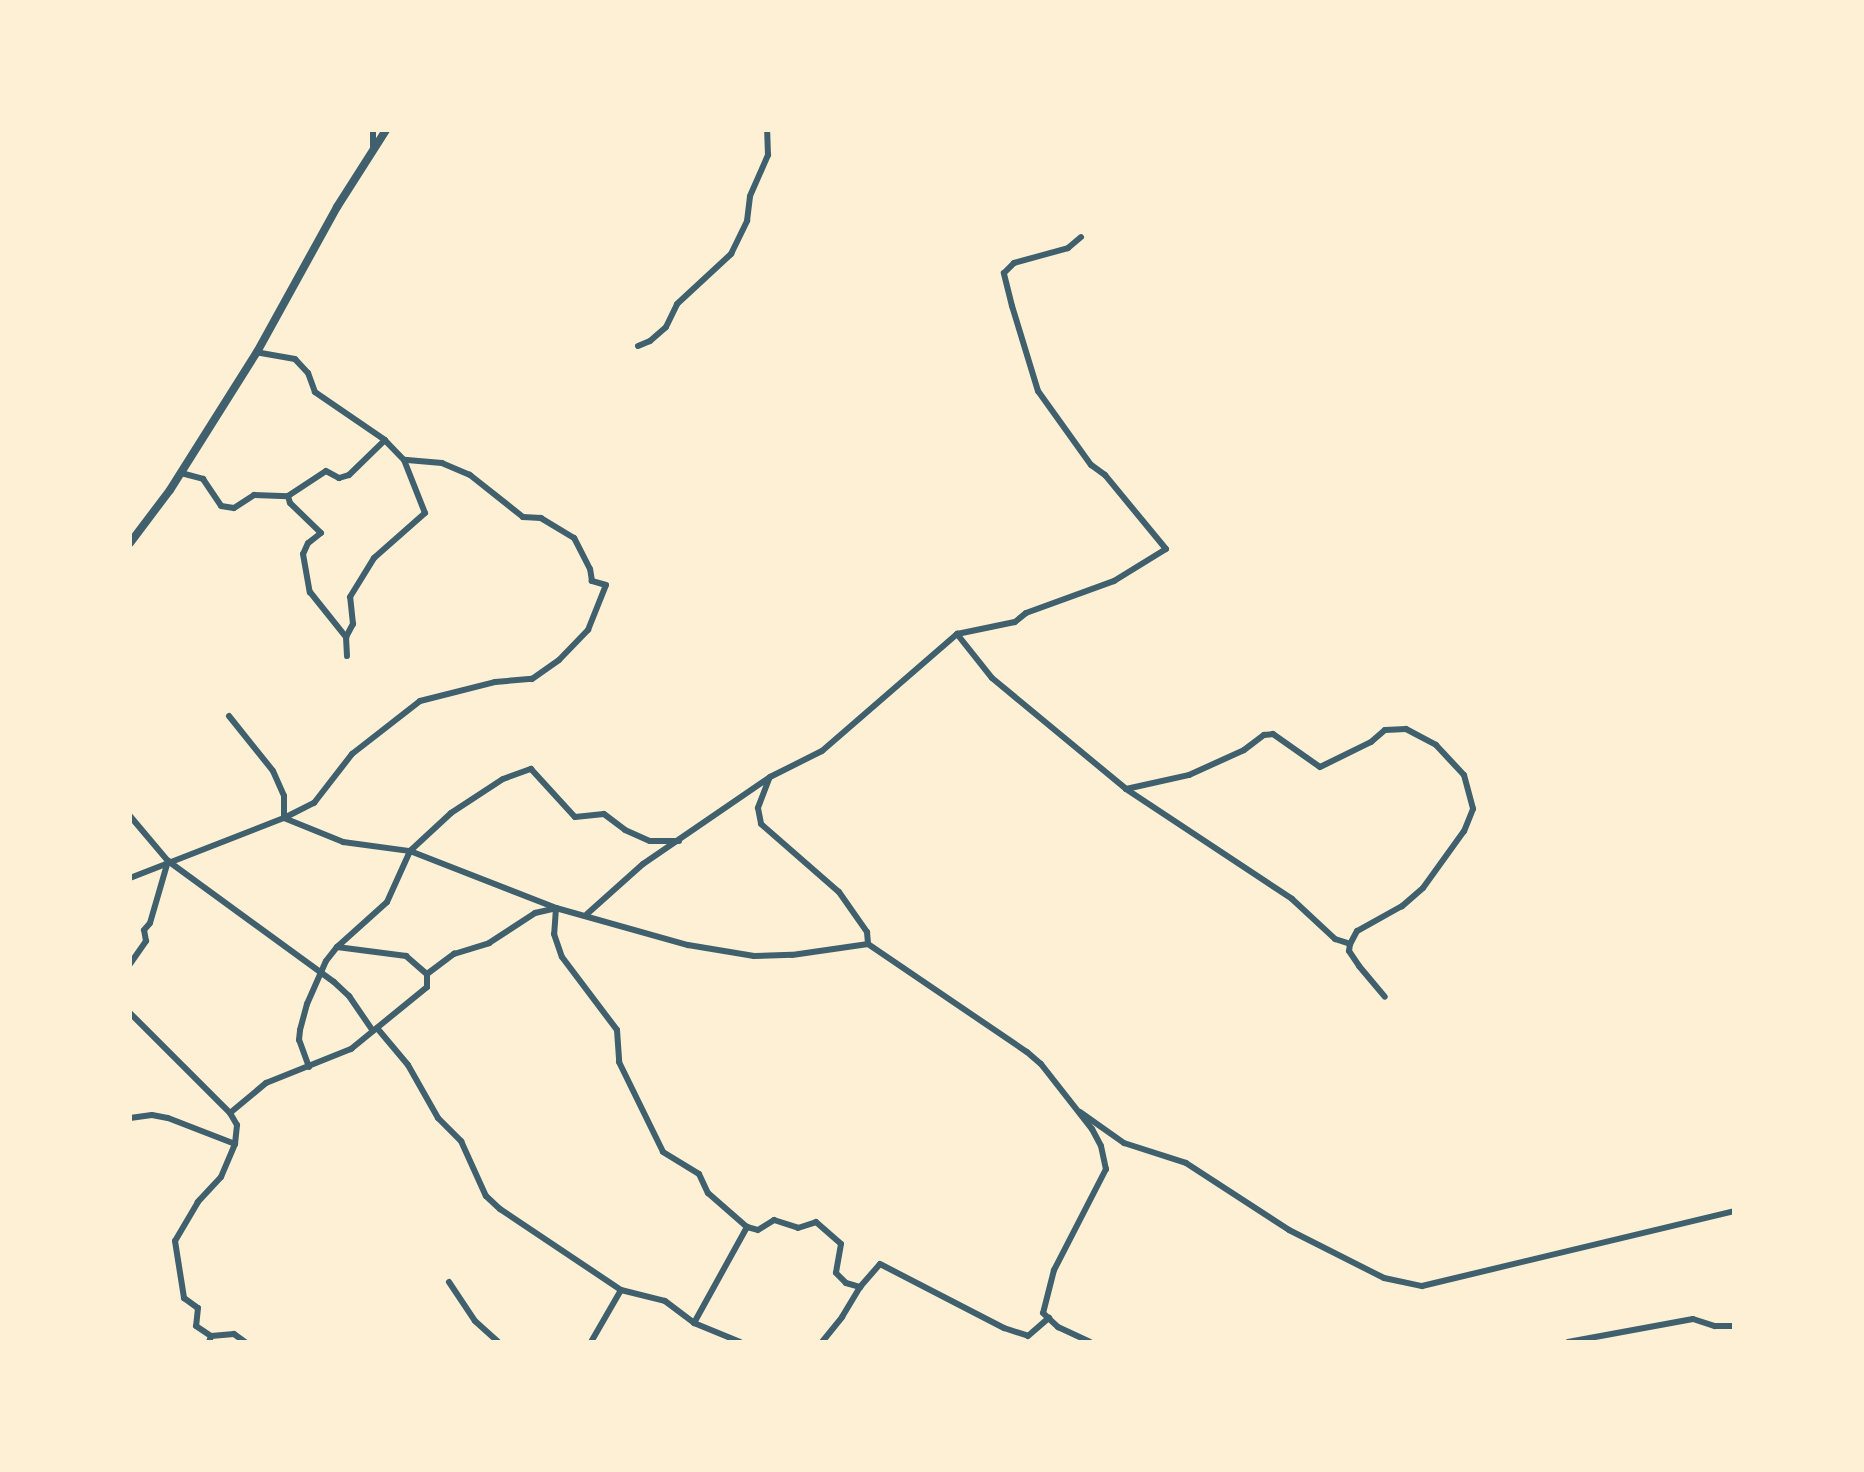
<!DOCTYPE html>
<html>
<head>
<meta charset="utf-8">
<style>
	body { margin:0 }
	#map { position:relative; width:1864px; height:1472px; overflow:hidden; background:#fdf0d5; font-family:Bitter,serif }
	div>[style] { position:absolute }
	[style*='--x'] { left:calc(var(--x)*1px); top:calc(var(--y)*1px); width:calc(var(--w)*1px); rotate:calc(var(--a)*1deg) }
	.minor>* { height:6px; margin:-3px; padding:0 3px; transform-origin:3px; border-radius:3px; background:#3f606c }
	.tertiary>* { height:8px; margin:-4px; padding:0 4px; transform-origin:4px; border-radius:4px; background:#3f606c }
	span { translate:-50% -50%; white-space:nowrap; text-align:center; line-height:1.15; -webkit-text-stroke:8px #fdf0d5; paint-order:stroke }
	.frame { position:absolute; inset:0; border:132px solid #fdf0d5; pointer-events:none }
</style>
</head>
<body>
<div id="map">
	<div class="minor">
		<div style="--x:373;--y:130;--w:20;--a:90"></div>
		<div style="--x:638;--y:346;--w:13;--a:-23"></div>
		<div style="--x:650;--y:341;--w:21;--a:-41"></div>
		<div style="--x:666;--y:327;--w:25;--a:-64"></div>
		<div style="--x:677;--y:304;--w:74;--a:-42.8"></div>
		<div style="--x:731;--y:254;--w:37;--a:-64"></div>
		<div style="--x:747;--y:221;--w:25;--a:-83"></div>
		<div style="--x:750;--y:196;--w:45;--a:-66.3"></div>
		<div style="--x:768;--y:155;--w:25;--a:-92"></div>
		<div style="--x:181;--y:473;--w:23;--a:15"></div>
		<div style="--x:203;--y:479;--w:32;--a:56"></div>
		<div style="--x:221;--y:506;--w:13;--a:9"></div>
		<div style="--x:234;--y:508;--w:24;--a:-33"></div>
		<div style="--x:254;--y:495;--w:34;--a:2"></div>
		<div style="--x:288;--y:496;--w:45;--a:-33.3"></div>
		<div style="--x:326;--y:471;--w:15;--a:28"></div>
		<div style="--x:339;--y:478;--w:10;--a:-17"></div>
		<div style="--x:349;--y:475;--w:50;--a:-44.2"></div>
		<div style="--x:288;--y:496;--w:7;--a:74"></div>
		<div style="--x:290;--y:503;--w:43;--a:44.1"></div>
		<div style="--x:321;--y:533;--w:16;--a:142"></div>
		<div style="--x:308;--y:543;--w:12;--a:114"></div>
		<div style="--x:303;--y:554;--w:39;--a:80"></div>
		<div style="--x:310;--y:592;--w:58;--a:51.3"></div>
		<div style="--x:957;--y:634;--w:56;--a:51.5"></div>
		<div style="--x:992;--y:678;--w:174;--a:39.6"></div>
		<div style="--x:1126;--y:789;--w:199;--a:33.5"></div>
		<div style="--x:1292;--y:899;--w:59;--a:42.9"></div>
		<div style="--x:1335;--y:939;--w:16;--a:18"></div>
		<div style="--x:347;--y:656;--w:19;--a:-93"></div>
		<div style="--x:346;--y:637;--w:15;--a:-62"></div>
		<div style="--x:353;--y:624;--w:27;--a:-96"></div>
		<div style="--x:350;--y:597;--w:46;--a:-58.4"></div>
		<div style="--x:374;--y:558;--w:68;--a:-41.4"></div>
		<div style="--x:425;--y:513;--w:57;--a:-111.6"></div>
		<div style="--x:229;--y:716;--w:70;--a:51.3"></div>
		<div style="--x:273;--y:771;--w:27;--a:66"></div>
		<div style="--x:284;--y:796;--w:22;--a:90"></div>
		<div style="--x:284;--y:818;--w:34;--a:-27"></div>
		<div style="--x:314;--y:803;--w:62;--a:-52.2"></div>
		<div style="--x:352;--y:754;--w:86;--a:-37.9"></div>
		<div style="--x:420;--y:701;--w:77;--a:-14.2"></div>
		<div style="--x:495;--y:682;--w:37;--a:-5"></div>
		<div style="--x:532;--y:679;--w:33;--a:-35"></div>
		<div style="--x:559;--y:660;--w:42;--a:-46"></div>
		<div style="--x:588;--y:630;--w:48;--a:-68.2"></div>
		<div style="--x:606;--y:585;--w:15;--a:-164"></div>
		<div style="--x:592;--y:581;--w:12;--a:-99"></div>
		<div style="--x:590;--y:569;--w:35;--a:-117"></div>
		<div style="--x:574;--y:538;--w:39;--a:-149"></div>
		<div style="--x:541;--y:518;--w:18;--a:-177"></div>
		<div style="--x:523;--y:517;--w:68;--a:-141.6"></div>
		<div style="--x:470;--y:475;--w:30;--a:-157"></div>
		<div style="--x:442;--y:463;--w:38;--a:-175"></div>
		<div style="--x:404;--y:460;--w:28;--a:-134"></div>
		<div style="--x:385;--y:440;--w:85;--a:-145.6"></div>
		<div style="--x:315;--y:392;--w:20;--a:-110"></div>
		<div style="--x:308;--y:373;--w:19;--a:-133"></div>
		<div style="--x:295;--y:359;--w:39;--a:-170"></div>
		<div style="--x:769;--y:779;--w:31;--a:111"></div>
		<div style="--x:758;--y:808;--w:16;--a:79"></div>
		<div style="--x:761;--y:824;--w:103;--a:41.1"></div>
		<div style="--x:839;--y:892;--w:49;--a:55"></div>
		<div style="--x:867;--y:932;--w:12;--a:85"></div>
		<div style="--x:1126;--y:789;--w:65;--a:-12.5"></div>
		<div style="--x:1189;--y:775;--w:60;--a:-24.4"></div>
		<div style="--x:1244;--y:750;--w:25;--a:-37"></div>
		<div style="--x:1264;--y:735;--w:9;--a:-6"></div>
		<div style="--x:1273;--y:734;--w:57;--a:35.1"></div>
		<div style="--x:1320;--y:767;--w:57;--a:-26.1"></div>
		<div style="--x:1371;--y:742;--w:18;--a:-41"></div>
		<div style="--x:1385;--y:730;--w:21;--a:-3"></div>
		<div style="--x:1406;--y:729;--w:34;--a:28"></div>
		<div style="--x:1436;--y:745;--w:41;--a:47"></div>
		<div style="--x:1464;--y:775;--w:35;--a:75"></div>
		<div style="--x:1473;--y:809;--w:24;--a:112"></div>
		<div style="--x:1464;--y:831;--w:70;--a:125.7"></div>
		<div style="--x:1423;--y:888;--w:28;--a:139"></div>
		<div style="--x:1402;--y:906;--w:51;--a:150.9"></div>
		<div style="--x:1357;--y:931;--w:15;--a:118"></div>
		<div style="--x:1350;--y:944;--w:7;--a:98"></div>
		<div style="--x:1349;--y:951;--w:18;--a:56"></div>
		<div style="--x:1359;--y:966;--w:40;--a:50"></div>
		<div style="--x:130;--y:816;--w:59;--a:49.8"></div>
		<div style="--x:168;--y:861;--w:205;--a:36.1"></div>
		<div style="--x:334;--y:982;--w:21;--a:43"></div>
		<div style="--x:349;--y:996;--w:42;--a:55.6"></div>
		<div style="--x:130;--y:878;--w:165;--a:-21.3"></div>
		<div style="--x:284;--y:818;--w:64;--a:22.1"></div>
		<div style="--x:343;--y:842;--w:68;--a:7.7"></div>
		<div style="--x:410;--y:851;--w:157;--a:21.3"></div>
		<div style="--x:556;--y:908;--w:137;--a:15.7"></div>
		<div style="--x:688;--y:945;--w:67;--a:9.5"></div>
		<div style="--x:754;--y:956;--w:38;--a:-2"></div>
		<div style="--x:792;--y:955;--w:77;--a:-8.2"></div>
		<div style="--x:868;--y:944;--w:192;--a:34.2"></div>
		<div style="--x:1027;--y:1052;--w:18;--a:41"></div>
		<div style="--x:1041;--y:1064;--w:83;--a:51.9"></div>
		<div style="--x:1092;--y:1129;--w:19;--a:62"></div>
		<div style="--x:1101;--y:1146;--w:24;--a:78"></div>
		<div style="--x:1106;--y:1169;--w:114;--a:117.2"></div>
		<div style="--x:1054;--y:1270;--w:44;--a:104.3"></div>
		<div style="--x:1043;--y:1313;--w:21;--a:43"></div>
		<div style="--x:1058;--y:1327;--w:35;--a:25"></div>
		<div style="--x:587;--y:914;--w:75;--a:-41.8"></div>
		<div style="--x:643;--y:864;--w:154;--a:-34.4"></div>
		<div style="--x:770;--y:777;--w:58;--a:-26.6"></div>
		<div style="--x:822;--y:751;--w:179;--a:-40.9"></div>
		<div style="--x:957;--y:634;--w:59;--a:-11.7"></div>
		<div style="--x:1015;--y:622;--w:14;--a:-39"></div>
		<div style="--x:1026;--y:613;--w:94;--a:-20"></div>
		<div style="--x:1114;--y:581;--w:61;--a:-31.6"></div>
		<div style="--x:1166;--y:549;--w:96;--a:-129.5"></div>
		<div style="--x:1105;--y:475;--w:17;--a:-144"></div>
		<div style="--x:1091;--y:465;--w:91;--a:-125.6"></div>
		<div style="--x:1038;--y:391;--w:89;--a:-107"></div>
		<div style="--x:1012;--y:306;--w:34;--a:-104"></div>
		<div style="--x:1004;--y:273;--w:14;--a:-45"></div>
		<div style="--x:1014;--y:263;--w:56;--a:-15.5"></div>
		<div style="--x:1068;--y:248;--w:17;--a:-40"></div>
		<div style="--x:337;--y:947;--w:70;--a:7.4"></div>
		<div style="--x:406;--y:956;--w:28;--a:41"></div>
		<div style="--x:427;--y:974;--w:34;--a:-37"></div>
		<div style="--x:454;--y:954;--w:37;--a:-17"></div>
		<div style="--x:489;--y:943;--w:55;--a:-33.1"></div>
		<div style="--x:535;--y:913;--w:22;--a:-13"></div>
		<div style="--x:556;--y:908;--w:26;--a:94"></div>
		<div style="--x:554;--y:934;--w:24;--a:71"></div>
		<div style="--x:562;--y:957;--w:91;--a:53"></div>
		<div style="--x:617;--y:1030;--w:32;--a:86"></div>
		<div style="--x:619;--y:1062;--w:100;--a:63.9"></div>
		<div style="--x:663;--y:1152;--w:42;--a:31.4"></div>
		<div style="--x:699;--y:1174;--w:21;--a:65"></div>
		<div style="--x:708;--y:1193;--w:52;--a:41.1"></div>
		<div style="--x:130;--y:964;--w:28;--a:-55"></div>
		<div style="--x:146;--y:941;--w:11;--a:-100"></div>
		<div style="--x:144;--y:930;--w:9;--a:-49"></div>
		<div style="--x:150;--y:923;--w:65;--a:-73.8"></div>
		<div style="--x:130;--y:1013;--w:141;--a:45"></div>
		<div style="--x:230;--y:1113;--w:14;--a:60"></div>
		<div style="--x:237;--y:1125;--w:19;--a:96"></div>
		<div style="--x:235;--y:1144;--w:36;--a:113"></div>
		<div style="--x:221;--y:1177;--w:34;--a:133"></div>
		<div style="--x:198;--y:1202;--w:45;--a:120.5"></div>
		<div style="--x:175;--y:1241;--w:58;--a:81"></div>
		<div style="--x:184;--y:1298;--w:17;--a:36"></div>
		<div style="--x:198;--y:1308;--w:18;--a:96"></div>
		<div style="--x:196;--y:1326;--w:18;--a:34"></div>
		<div style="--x:211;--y:1336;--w:6;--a:108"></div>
		<div style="--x:377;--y:1028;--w:48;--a:50"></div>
		<div style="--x:408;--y:1065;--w:61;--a:60.5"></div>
		<div style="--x:438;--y:1118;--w:33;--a:45"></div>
		<div style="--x:461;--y:1141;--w:60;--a:65.6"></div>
		<div style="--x:486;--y:1196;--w:19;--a:43"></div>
		<div style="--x:500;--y:1209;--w:146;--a:33.8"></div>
		<div style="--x:621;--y:1290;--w:45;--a:14"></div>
		<div style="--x:665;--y:1301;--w:36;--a:37"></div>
		<div style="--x:694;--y:1323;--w:50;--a:22.4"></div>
		<div style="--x:309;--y:1067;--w:29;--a:-110"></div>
		<div style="--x:299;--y:1040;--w:10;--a:-84"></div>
		<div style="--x:300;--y:1030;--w:27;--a:-75"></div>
		<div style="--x:307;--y:1004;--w:47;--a:-66.2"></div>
		<div style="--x:326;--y:961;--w:18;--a:-52"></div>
		<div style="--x:337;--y:947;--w:67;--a:-42"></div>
		<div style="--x:387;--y:902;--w:56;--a:-65.7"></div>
		<div style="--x:410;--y:851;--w:56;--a:-42.8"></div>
		<div style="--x:451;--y:813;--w:62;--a:-33.2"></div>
		<div style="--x:503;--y:779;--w:30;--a:-20"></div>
		<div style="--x:531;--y:769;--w:65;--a:47.5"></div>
		<div style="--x:575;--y:817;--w:29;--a:-6"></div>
		<div style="--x:604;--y:814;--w:26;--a:37"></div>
		<div style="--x:625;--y:830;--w:27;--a:24"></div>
		<div style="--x:650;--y:841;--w:29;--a:0"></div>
		<div style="--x:1080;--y:1112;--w:54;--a:35.2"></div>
		<div style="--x:1124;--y:1143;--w:65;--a:17.9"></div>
		<div style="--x:1186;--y:1163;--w:123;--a:33"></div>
		<div style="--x:1289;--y:1230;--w:106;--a:26.8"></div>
		<div style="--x:1384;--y:1278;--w:39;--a:12"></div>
		<div style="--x:1422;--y:1286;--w:321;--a:-13.5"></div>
		<div style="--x:230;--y:1113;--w:47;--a:-39.8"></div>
		<div style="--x:266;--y:1083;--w:92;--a:-21.8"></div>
		<div style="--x:351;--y:1049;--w:98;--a:-39.2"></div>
		<div style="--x:427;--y:987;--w:13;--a:-90"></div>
		<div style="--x:130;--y:1118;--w:22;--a:-8"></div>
		<div style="--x:152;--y:1115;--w:16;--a:11"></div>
		<div style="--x:168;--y:1118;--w:72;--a:21.2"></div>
		<div style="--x:449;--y:1282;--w:47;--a:56.3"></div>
		<div style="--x:475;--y:1321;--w:31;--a:42"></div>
		<div style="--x:694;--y:1323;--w:110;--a:-61.1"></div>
		<div style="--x:747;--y:1227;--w:11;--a:15"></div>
		<div style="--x:758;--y:1230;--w:19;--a:-32"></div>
		<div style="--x:774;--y:1220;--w:25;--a:18"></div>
		<div style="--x:798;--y:1228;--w:19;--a:-18"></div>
		<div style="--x:816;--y:1222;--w:33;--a:41"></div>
		<div style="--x:841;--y:1244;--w:29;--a:100"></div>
		<div style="--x:836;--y:1273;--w:14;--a:45"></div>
		<div style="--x:846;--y:1283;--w:15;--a:16"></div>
		<div style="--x:211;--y:1336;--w:23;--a:-5"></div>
		<div style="--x:234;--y:1334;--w:14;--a:36"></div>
		<div style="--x:591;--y:1342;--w:60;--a:-60"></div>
		<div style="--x:822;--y:1342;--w:32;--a:-51"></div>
		<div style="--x:842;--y:1317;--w:35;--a:-59"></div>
		<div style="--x:860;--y:1287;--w:30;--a:-49"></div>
		<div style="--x:880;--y:1264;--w:140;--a:27.3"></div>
		<div style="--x:1004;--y:1328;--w:25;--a:18"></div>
		<div style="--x:1028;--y:1336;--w:28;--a:-41"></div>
		<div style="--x:1568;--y:1342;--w:127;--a:-10.4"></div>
		<div style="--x:1693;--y:1319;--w:23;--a:18"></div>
		<div style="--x:1715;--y:1326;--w:19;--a:0"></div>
	</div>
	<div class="tertiary">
		<div style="--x:130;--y:543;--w:66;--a:-53"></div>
		<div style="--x:170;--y:490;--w:163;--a:-57.8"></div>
		<div style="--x:257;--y:352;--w:166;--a:-61.1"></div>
		<div style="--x:337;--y:207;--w:91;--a:-57.5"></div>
	</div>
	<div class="frame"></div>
</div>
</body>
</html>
